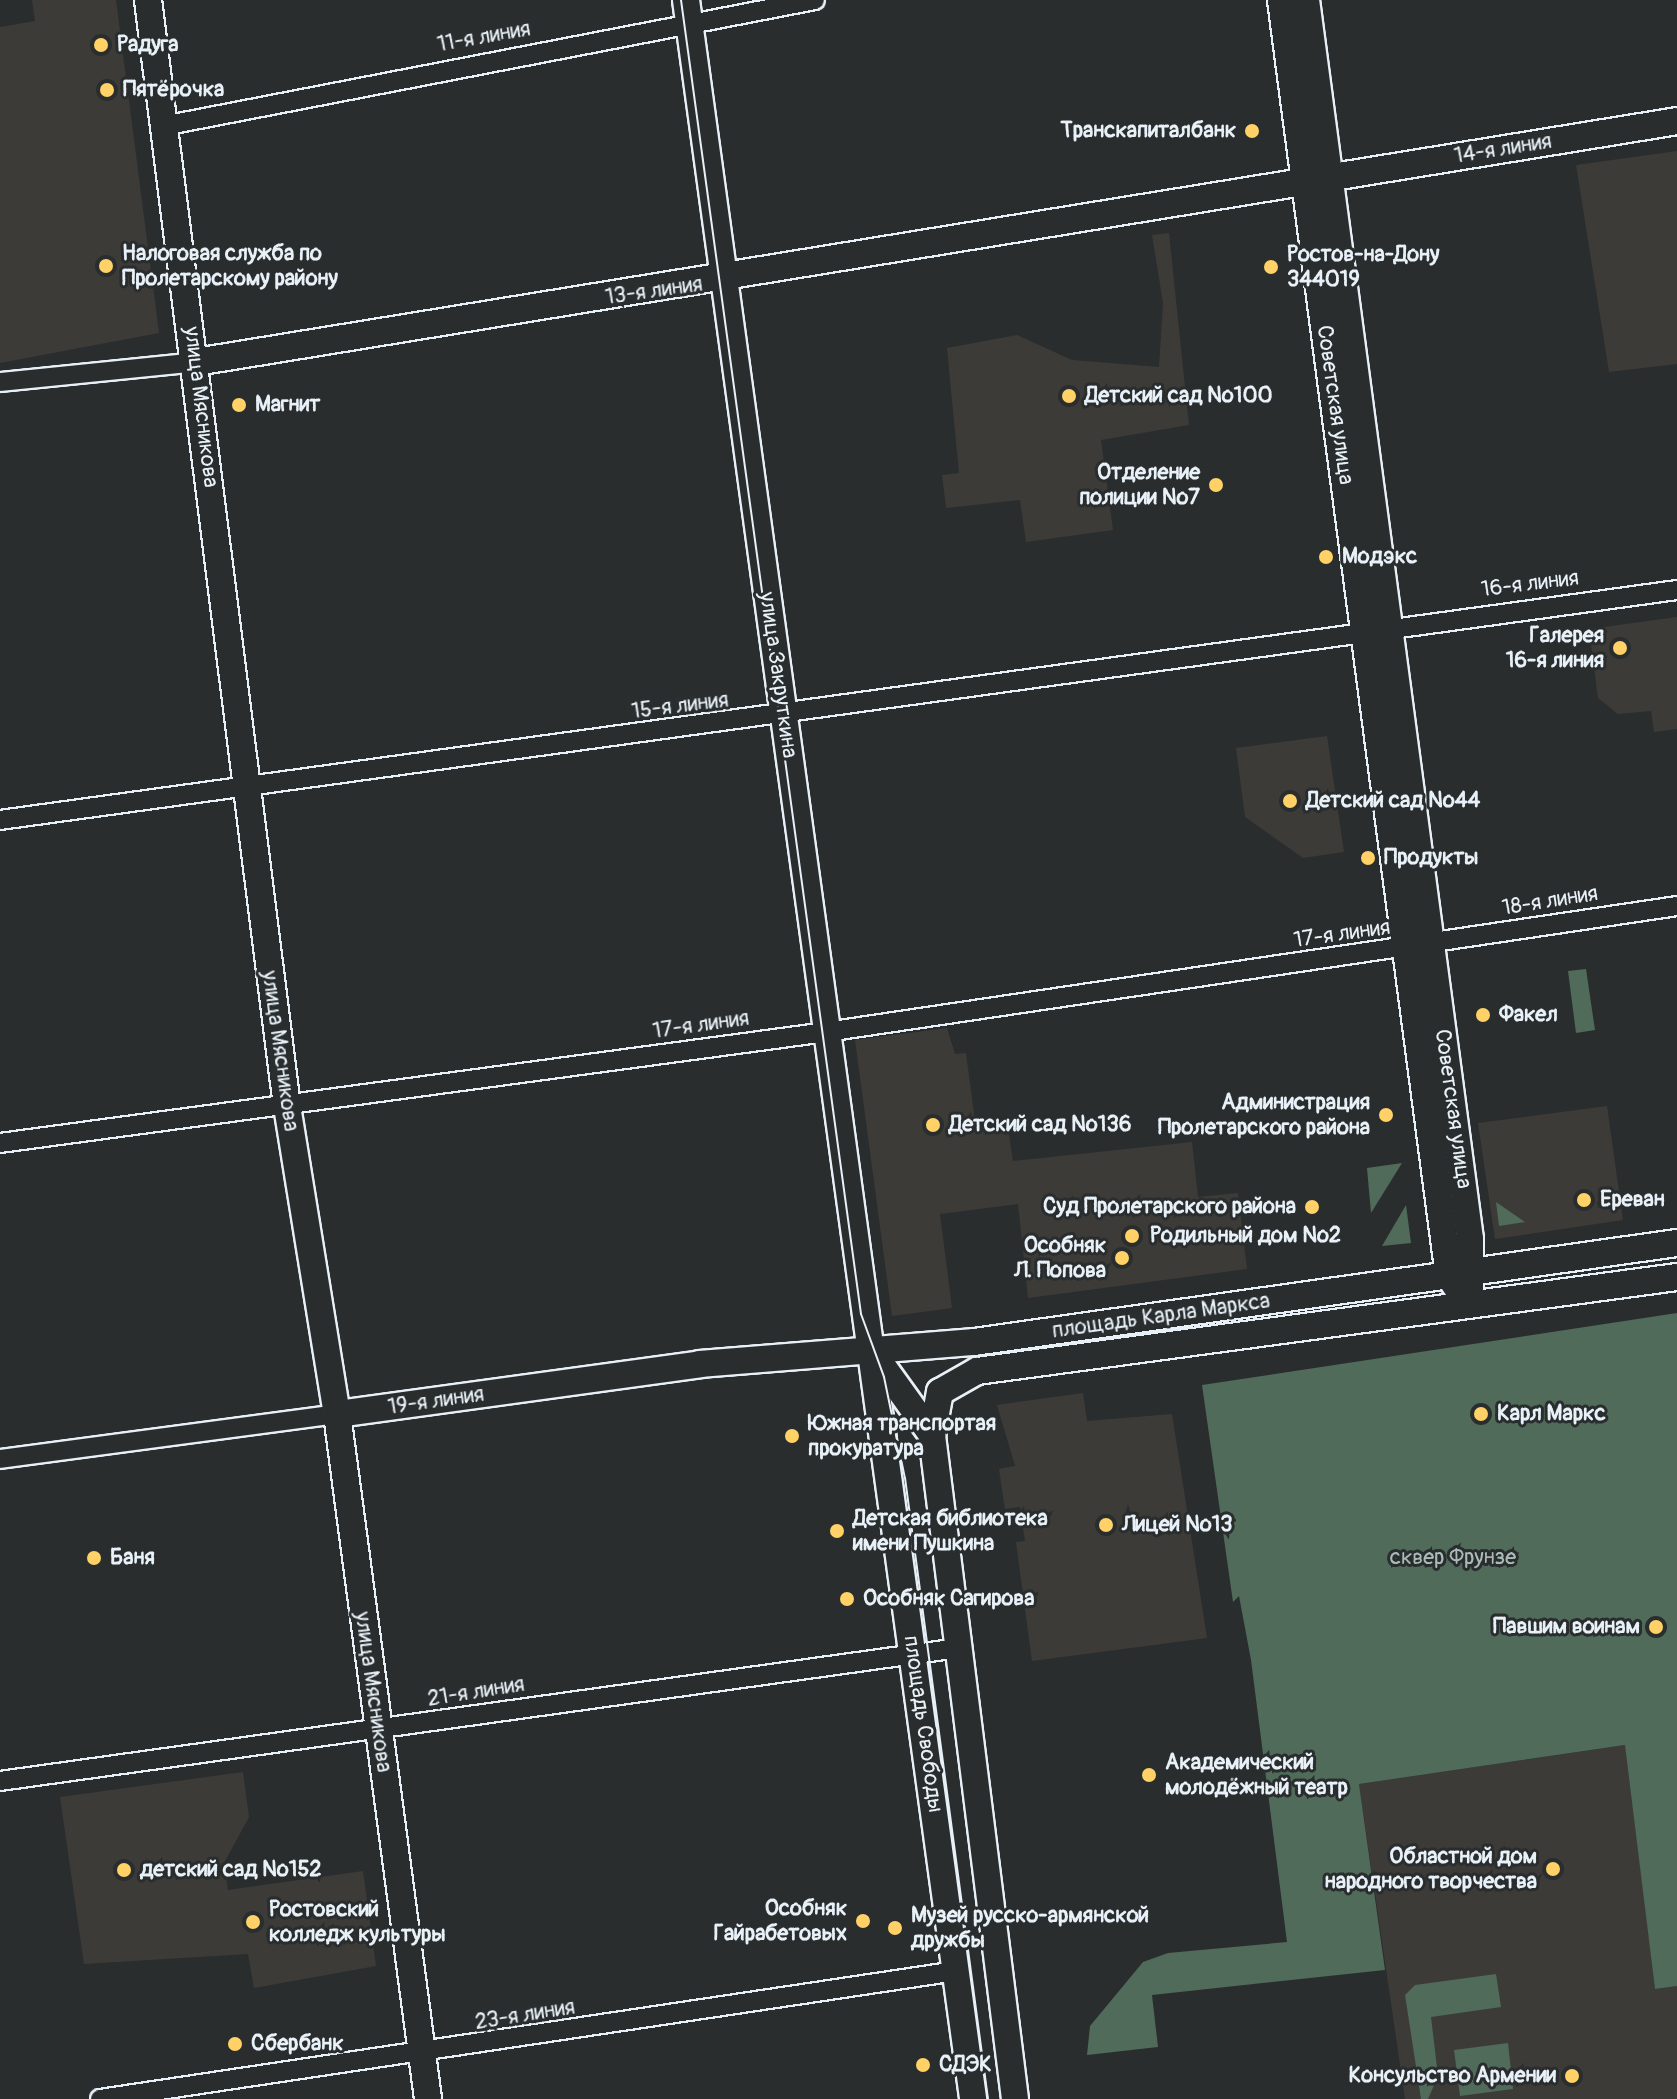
<!DOCTYPE html>
<html>
<head>
<meta charset="utf-8">
<style>
	body { margin:0 }
	#map { position:relative; width:1677px; height:2099px; overflow:hidden; background:#2a2d2e; font-family:Pangolin,sans-serif }
	div>[style] { position:absolute }
	[style*='--x'] { left:calc(var(--x)*1px); top:calc(var(--y)*1px); width:calc(var(--w)*1px); rotate:calc(var(--a)*1deg) }
	.built>* { inset:0; background:#3c3b38 }
	.green>* { inset:0; background:#506b59 }
	.roads { filter:drop-shadow(2px 0 #e8f1f8) drop-shadow(-2px 0 #e8f1f8) drop-shadow(0 2px #e8f1f8) drop-shadow(0 -2px #e8f1f8) }
	.street>* { height:18px; margin:-9px; padding:0 9px; transform-origin:9px; border-radius:9px; background:#2a2d2e }
	.secondary>* { height:26px; margin:-13px; padding:0 13px; transform-origin:13px; border-radius:13px; background:#2a2d2e }
	.tram>* { height:2px; margin:-1px; padding:0 1px; transform-origin:1px; border-radius:1px; background:#e8f1f8 }
	.dots>* { width:22px; height:22px; translate:-50% -50%; box-sizing:border-box; border:4px solid #2a2d2e; border-radius:50% }
	span { translate:-50% -50%; white-space:nowrap; text-align:center; line-height:1.15; -webkit-text-stroke:6px #2a2d2e; paint-order:stroke }
	.street-label { font-size:22px; color:#e8f1f8 }
	.poi-label { font-size:22px; color:#e8f1f8; font-weight:700 }
	.left { translate:0 -50%; text-align:left }
	.right { translate:-100% -50%; text-align:right }
	.park-label { font-size:22px; color:#abbbb8 }
</style>
</head>
<body>
<div id="map">
	<div class="built">
		<div style="clip-path:polygon(32px 0,116px 0,159px 333px,0 363px,0 27px,35px 21px)"></div>
		<div style="clip-path:polygon(1677px 151px,1677px 364px,1609px 372px,1576px 165px)"></div>
		<div style="clip-path:polygon(1169px 233px,1189px 425px,1101px 440px,1113px 530px,1026px 542px,1020px 500px,946px 508px,942px 475px,959px 473px,947px 348px,1017px 335px,1072px 360px,1159px 367px,1163px 303px,1152px 235px)"></div>
		<div style="clip-path:polygon(1677px 617px,1677px 729px,1654px 732px,1651px 711px,1618px 714px,1598px 698px,1589px 629px)"></div>
		<div style="clip-path:polygon(1327px 736px,1344px 852px,1303px 858px,1245px 817px,1236px 748px)"></div>
		<div style="clip-path:polygon(947px 1028px,955px 1054px,966px 1053px,975px 1121px,998px 1119px,1000px 1129px,1008px 1128px,1013px 1161px,1192px 1142px,1198px 1197px,1238px 1193px,1247px 1269px,1028px 1298px,1018px 1204px,940px 1214px,952px 1308px,892px 1316px,855px 1040px)"></div>
		<div style="clip-path:polygon(1607px 1106px,1623px 1220px,1495px 1239px,1478px 1123px)"></div>
		<div style="clip-path:polygon(1083px 1393px,1087px 1421px,1172px 1414px,1207px 1638px,1032px 1661px,1016px 1542px,1025px 1541px,1020px 1507px,1005px 1509px,999px 1469px,1015px 1466px,997px 1405px)"></div>
		<div style="clip-path:polygon(1626px 1745px,1655px 1989px,1677px 1986px,1677px 2099px,1405px 2099px,1359px 1784px)"></div>
		<div style="clip-path:polygon(243px 1772px,249px 1817px,224px 1863px,228px 1890px,363px 1871px,376px 1966px,254px 1988px,248px 1954px,84px 1964px,60px 1797px)"></div>
	</div>
	<div class="green">
		<div style="clip-path:polygon(1586px 969px,1595px 1030px,1576px 1033px,1568px 971px)"></div>
		<div style="clip-path:polygon(1402px 1163px,1371px 1213px,1367px 1168px)"></div>
		<div style="clip-path:polygon(1496px 1202px,1525px 1222px,1499px 1226px)"></div>
		<div style="clip-path:polygon(1406px 1205px,1411px 1243px,1382px 1246px)"></div>
		<div style="clip-path:polygon(1677px 1313px,1677px 1986px,1655px 1989px,1625px 1745px,1359px 1784px,1385px 1970px,1152px 1995px,1158px 2047px,1087px 2055px,1090px 2026px,1143px 1962px,1168px 1953px,1287px 1942px,1251px 1660px,1239px 1596px,1233px 1602px,1202px 1385px)"></div>
		<div style="clip-path:polygon(1496px 1974px,1501px 2007px,1431px 2017px,1438px 2076px,1428px 2099px,1421px 2099px,1405px 1995px,1415px 1985px)"></div>
		<div style="clip-path:polygon(1508px 2043px,1513px 2089px,1460px 2096px,1454px 2050px)"></div>
	</div>
	<div class="roads">
		<div class="street">
			<div style="--x:163;--y:126;--w:664;--a:-10.94"></div>
			<div style="--x:0;--y:382;--w:197;--a:-5.8"></div>
			<div style="--x:0;--y:820;--w:1693;--a:-7.81"></div>
			<div style="--x:0;--y:1143;--w:833;--a:-7.65"></div>
			<div style="--x:826;--y:1032;--w:860;--a:-8.42"></div>
			<div style="--x:0;--y:1459;--w:340;--a:-7.6"></div>
			<div style="--x:0;--y:1781;--w:968;--a:-7.9"></div>
			<div style="--x:100;--y:2099;--w:866;--a:-8.5"></div>
		</div>
		<div class="secondary">
			<div style="--x:148;--y:0;--w:1115;--a:82.84"></div>
			<div style="--x:287;--y:1106;--w:312;--a:80.8"></div>
			<div style="--x:337;--y:1414;--w:691;--a:82.43"></div>
			<div style="--x:686;--y:0;--w:2119;--a:82.21"></div>
			<div style="--x:1281;--y:0;--w:1287;--a:82.5"></div>
			<div style="--x:1449;--y:1276;--w:18;--a:56"></div>
			<div style="--x:1306;--y:0;--w:1250;--a:82.46"></div>
			<div style="--x:1470;--y:1239;--w:50;--a:90"></div>
			<div style="--x:196;--y:362;--w:1500;--a:-9.24"></div>
			<div style="--x:871;--y:1350;--w:105;--a:54.3"></div>
			<div style="--x:337;--y:1414;--w:366;--a:-7.8"></div>
			<div style="--x:700;--y:1364;--w:275;--a:-4.6"></div>
			<div style="--x:974;--y:1342;--w:710;--a:-8.02"></div>
			<div style="--x:1015;--y:2099;--w:669;--a:-97.13"></div>
			<div style="--x:932;--y:1435;--w:44;--a:-79.5"></div>
			<div style="--x:940;--y:1392;--w:43;--a:-29.6"></div>
			<div style="--x:977;--y:1371;--w:706;--a:-7.65"></div>
		</div>
	</div>
	<div class="tram">
		<div style="--x:681;--y:0;--w:1326;--a:82.2"></div>
		<div style="--x:861;--y:1314;--w:67;--a:69.9"></div>
		<div style="--x:884;--y:1377;--w:103;--a:78.3"></div>
		<div style="--x:905;--y:1478;--w:627;--a:82.39"></div>
	</div>
	<div class="dots">
		<div style="left:101px;top:45px;background:#ffd166"></div>
		<div style="left:107px;top:90px;background:#ffd166"></div>
		<div style="left:1252px;top:131px;background:#ffd166"></div>
		<div style="left:106px;top:266px;background:#ffd166"></div>
		<div style="left:1271px;top:267px;background:#ffd166"></div>
		<div style="left:1069px;top:396px;background:#ffd166"></div>
		<div style="left:239px;top:405px;background:#ffd166"></div>
		<div style="left:1216px;top:485px;background:#ffd166"></div>
		<div style="left:1326px;top:557px;background:#ffd166"></div>
		<div style="left:1620px;top:648px;background:#ffd166"></div>
		<div style="left:1290px;top:801px;background:#ffd166"></div>
		<div style="left:1368px;top:858px;background:#ffd166"></div>
		<div style="left:1483px;top:1015px;background:#ffd166"></div>
		<div style="left:1386px;top:1115px;background:#ffd166"></div>
		<div style="left:933px;top:1125px;background:#ffd166"></div>
		<div style="left:1584px;top:1200px;background:#ffd166"></div>
		<div style="left:1312px;top:1207px;background:#ffd166"></div>
		<div style="left:1132px;top:1236px;background:#ffd166"></div>
		<div style="left:1122px;top:1258px;background:#ffd166"></div>
		<div style="left:1481px;top:1414px;background:#ffd166"></div>
		<div style="left:792px;top:1436px;background:#ffd166"></div>
		<div style="left:1106px;top:1525px;background:#ffd166"></div>
		<div style="left:837px;top:1531px;background:#ffd166"></div>
		<div style="left:94px;top:1558px;background:#ffd166"></div>
		<div style="left:847px;top:1599px;background:#ffd166"></div>
		<div style="left:1656px;top:1627px;background:#ffd166"></div>
		<div style="left:1149px;top:1775px;background:#ffd166"></div>
		<div style="left:1553px;top:1869px;background:#ffd166"></div>
		<div style="left:124px;top:1870px;background:#ffd166"></div>
		<div style="left:863px;top:1921px;background:#ffd166"></div>
		<div style="left:253px;top:1922px;background:#ffd166"></div>
		<div style="left:895px;top:1928px;background:#ffd166"></div>
		<div style="left:235px;top:2044px;background:#ffd166"></div>
		<div style="left:923px;top:2065px;background:#ffd166"></div>
		<div style="left:1572px;top:2076px;background:#ffd166"></div>
	</div>
	<div class="street-label">
		<span style="left:484px;top:37px;rotate:-10deg">11-я линия</span>
		<span style="left:1503px;top:149px;rotate:-9deg">14-я линия</span>
		<span style="left:654px;top:291px;rotate:-8deg">13-я линия</span>
		<span style="left:1335px;top:405px;rotate:82deg">Советская улица</span>
		<span style="left:201px;top:407px;rotate:83deg">улица Мясникова</span>
		<span style="left:1530px;top:584px;rotate:-7deg">16-я линия</span>
		<span style="left:778px;top:675px;rotate:82deg">улица Закруткина</span>
		<span style="left:680px;top:706px;rotate:-7deg">15-я линия</span>
		<span style="left:1550px;top:901px;rotate:-9deg">18-я линия</span>
		<span style="left:1342px;top:934px;rotate:-8deg">17-я линия</span>
		<span style="left:701px;top:1025px;rotate:-8deg">17-я линия</span>
		<span style="left:280px;top:1051px;rotate:82deg">улица Мясникова</span>
		<span style="left:1453px;top:1109px;rotate:82deg">Советская улица</span>
		<span style="left:1161px;top:1316px;rotate:-8deg">площадь Карла Маркса</span>
		<span style="left:436px;top:1401px;rotate:-8deg">19-я линия</span>
		<span style="left:373px;top:1692px;rotate:82deg">улица Мясникова</span>
		<span style="left:476px;top:1692px;rotate:-9deg">21-я линия</span>
		<span style="left:923px;top:1724px;rotate:82deg">площадь Свободы</span>
		<span style="left:525px;top:2015px;rotate:-9deg">23-я линия</span>
	</div>
	<div class="poi-label">
		<span class="left" style="left:117px;top:45px">Радуга</span>
		<span class="left" style="left:123px;top:90px">Пятёрочка</span>
		<span class="right" style="left:1236px;top:131px">Транскапиталбанк</span>
		<span class="left" style="left:122px;top:266px">Налоговая служба по<br>Пролетарскому району</span>
		<span class="left" style="left:1287px;top:267px">Ростов-на-Дону<br>344019</span>
		<span class="left" style="left:1085px;top:396px">Детский сад №100</span>
		<span class="left" style="left:255px;top:405px">Магнит</span>
		<span class="right" style="left:1200px;top:485px">Отделение<br>полиции №7</span>
		<span class="left" style="left:1342px;top:557px">Модэкс</span>
		<span class="right" style="left:1604px;top:648px">Галерея<br>16-я линия</span>
		<span class="left" style="left:1306px;top:801px">Детский сад №44</span>
		<span class="left" style="left:1384px;top:858px">Продукты</span>
		<span class="left" style="left:1499px;top:1015px">Факел</span>
		<span class="right" style="left:1370px;top:1115px">Администрация<br>Пролетарского района</span>
		<span class="left" style="left:949px;top:1125px">Детский сад №136</span>
		<span class="left" style="left:1600px;top:1200px">Ереван</span>
		<span class="right" style="left:1296px;top:1207px">Суд Пролетарского района</span>
		<span class="left" style="left:1150px;top:1236px">Родильный дом №2</span>
		<span class="right" style="left:1106px;top:1258px">Особняк<br>Л. Попова</span>
		<span class="left" style="left:1497px;top:1414px">Карл Маркс</span>
		<span class="left" style="left:808px;top:1436px">Южная транспортая<br>прокуратура</span>
		<span class="left" style="left:853px;top:1531px">Детская библиотека<br>имени Пушкина</span>
		<span class="left" style="left:1122px;top:1525px">Лицей №13</span>
		<span class="left" style="left:110px;top:1558px">Баня</span>
		<span class="left" style="left:863px;top:1599px">Особняк Сагирова</span>
		<span class="right" style="left:1640px;top:1627px">Павшим воинам</span>
		<span class="left" style="left:1165px;top:1775px">Академический<br>молодёжный театр</span>
		<span class="right" style="left:1537px;top:1869px">Областной дом<br>народного творчества</span>
		<span class="left" style="left:140px;top:1870px">детский сад №152</span>
		<span class="right" style="left:847px;top:1921px">Особняк<br>Гайрабетовых</span>
		<span class="left" style="left:269px;top:1922px">Ростовский<br>колледж культуры</span>
		<span class="left" style="left:911px;top:1928px">Музей русско-армянской<br>дружбы</span>
		<span class="left" style="left:251px;top:2044px">Сбербанк</span>
		<span class="left" style="left:939px;top:2065px">СДЭК</span>
		<span class="right" style="left:1556px;top:2076px">Консульство Армении</span>
	</div>
	<div class="park-label">
		<span style="left:1453px;top:1558px">сквер Фрунзе</span>
	</div>
</div>
</body>
</html>
